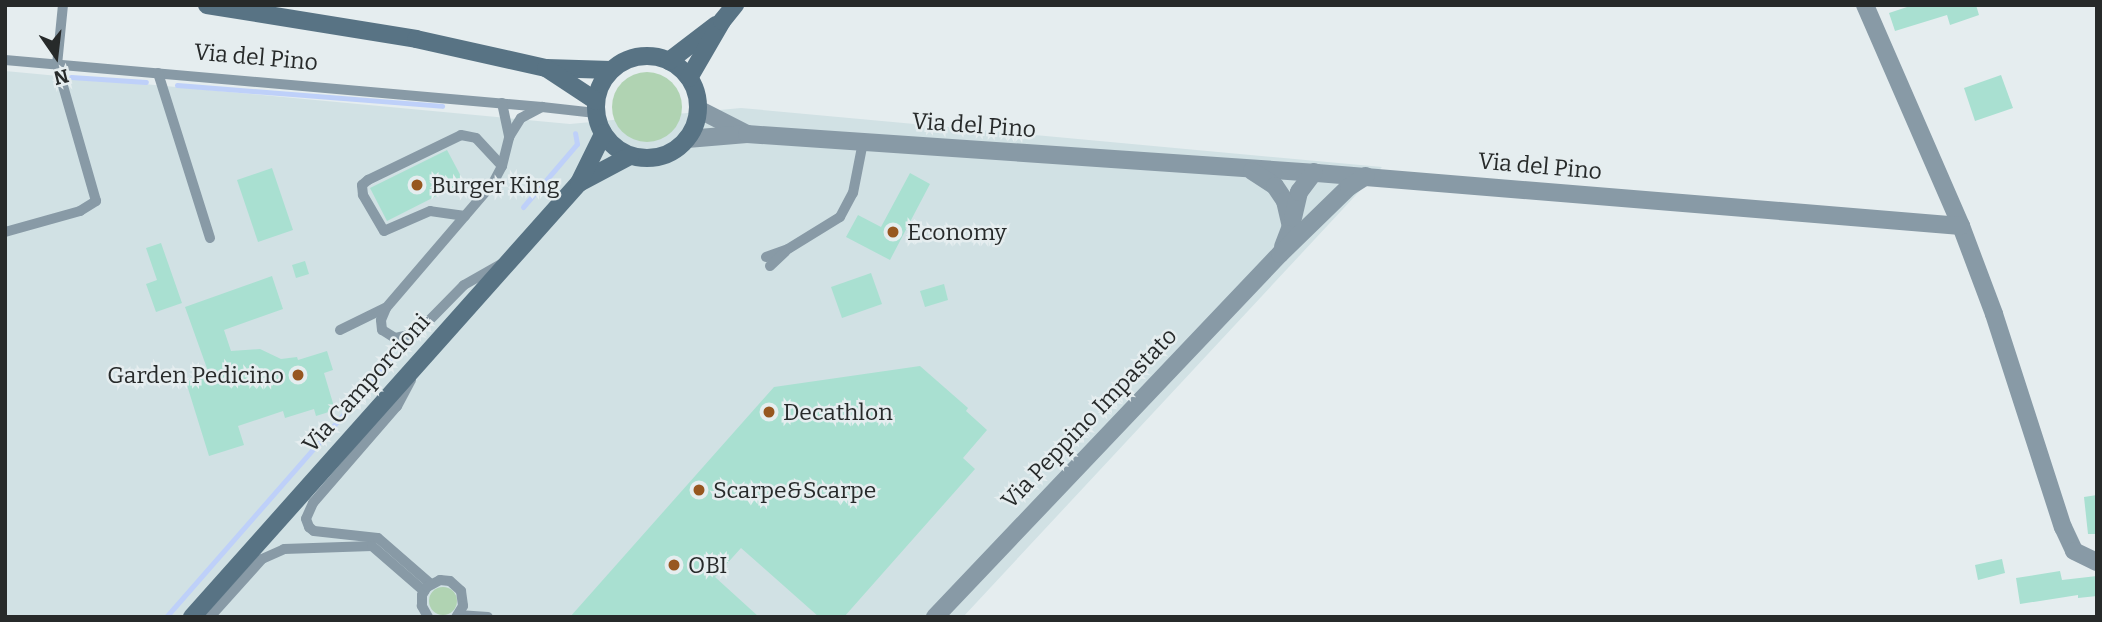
<!DOCTYPE html>
<html>
<head>
<meta charset="utf-8">
<style>
	body { margin:0 }
	#map { position:relative; width:2102px; height:622px; overflow:hidden; background:#e5edef; font-family:Bitter,serif }
	div>[style] { position:absolute }
	[style*='--x'] { left:calc(var(--x)*1px); top:calc(var(--y)*1px); width:calc(var(--w)*1px); rotate:calc(var(--a)*1deg) }
	.built>* { inset:0; background:#d1e1e4 }
	.green>* { inset:0; background:#b0d3b2 }
	.round { border-radius:50% }
	.stream>* { height:5px; margin:-2.5px; padding:0 2.5px; transform-origin:2.5px; border-radius:2.5px; background:#bed0f9 }
	.building>* { inset:0; background:#a9e0d1 }
	.service>* { height:10px; margin:-5px; padding:0 5px; transform-origin:5px; border-radius:5px; background:#889aa6 }
	.minor>* { height:18px; margin:-9px; padding:0 9px; transform-origin:9px; border-radius:9px; background:#889aa6 }
	.secondary>* { height:18px; margin:-9px; padding:0 9px; transform-origin:9px; border-radius:9px; background:#587384 }
	.secondary>.ring { margin:-9px; padding:0; box-sizing:content-box; background:none; border:18px solid #587384; border-radius:50% }
	.dots>* { width:19px; height:19px; translate:-50% -50%; box-sizing:border-box; border:4px solid #e5edef; border-radius:50% }
	span { translate:-50% -50%; white-space:nowrap; text-align:center; line-height:1.15; -webkit-text-stroke:5px #e5edef; paint-order:stroke }
	.street-label { font-size:23px; color:#272a2a }
	.poi-label { font-size:23px; color:#272a2a }
	.left { translate:0 -50%; text-align:left }
	.right { translate:-100% -50%; text-align:right }
	.frame { position:absolute; inset:0; border:7px solid #272a2a; pointer-events:none }
	.north { position:absolute; left:21px; top:21px; width:70px; height:70px; -webkit-text-stroke:5px #e5edef; paint-order:stroke; rotate:166deg; font-size:19px; font-weight:700; line-height:28px; text-align:center; color:#272a2a }
	.north::after { content:''; display:block; margin:auto; width:24px; height:32px; background:#272a2a; clip-path:polygon(50% 0,100% 100%,50% 72%,0 100%) }
</style>
</head>
<body>
<div id="map">
	<div class="built">
		<div style="clip-path:polygon(5px 71px,570px 124px,741px 108px,1382px 167px,963px 617px,5px 617px)"></div>
	</div>
	<div class="green">
		<div class="round" style="left:612px;top:72px;width:70px;height:70px"></div>
		<div class="round" style="left:429px;top:587px;width:28px;height:28px"></div>
	</div>
	<div class="stream">
		<div style="--x:71;--y:77;--w:75;--a:3.8"></div>
		<div style="--x:177;--y:85;--w:266;--a:4.5"></div>
		<div style="--x:523;--y:207;--w:83;--a:-49.4"></div>
		<div style="--x:577;--y:144;--w:11;--a:-100"></div>
		<div style="--x:367;--y:387;--w:39;--a:-48"></div>
		<div style="--x:166;--y:617;--w:276;--a:-48.8"></div>
	</div>
	<div class="building">
		<div style="clip-path:polygon(1913px 5px,1976px 5px,1979px 15px,1950px 25px,1947px 15px,1895px 31px,1889px 13px)"></div>
		<div style="clip-path:polygon(2001px 75px,2013px 108px,1975px 121px,1964px 88px)"></div>
		<div style="clip-path:polygon(447px 150px,464px 182px,387px 221px,370px 188px)"></div>
		<div style="clip-path:polygon(272px 168px,293px 230px,258px 242px,237px 180px)"></div>
		<div style="clip-path:polygon(910px 173px,930px 184px,890px 260px,846px 237px,858px 215px,881px 227px)"></div>
		<div style="clip-path:polygon(161px 243px,182px 303px,156px 312px,146px 284px,157px 280px,146px 248px)"></div>
		<div style="clip-path:polygon(305px 261px,309px 274px,296px 278px,292px 265px)"></div>
		<div style="clip-path:polygon(871px 273px,882px 304px,842px 318px,831px 287px)"></div>
		<div style="clip-path:polygon(272px 276px,283px 309px,224px 330px,231px 351px,260px 349px,281px 359px,297px 357px,298px 360px,327px 351px,333px 370px,324px 373px,335px 410px,316px 416px,314px 409px,285px 418px,283px 411px,238px 426px,244px 445px,209px 456px,186px 382px,209px 374px,185px 307px)"></div>
		<div style="clip-path:polygon(944px 284px,948px 300px,925px 307px,920px 291px)"></div>
		<div style="clip-path:polygon(920px 366px,968px 408px,966px 411px,987px 430px,963px 458px,975px 469px,844px 617px,819px 617px,741px 548px,715px 577px,759px 617px,570px 617px,774px 387px)"></div>
		<div style="clip-path:polygon(2097px 495px,2097px 534px,2088px 534px,2084px 497px)"></div>
		<div style="clip-path:polygon(2002px 559px,2005px 573px,1978px 580px,1975px 565px)"></div>
		<div style="clip-path:polygon(2060px 571px,2062px 580px,2097px 576px,2097px 596px,2078px 598px,2078px 595px,2020px 604px,2016px 578px)"></div>
	</div>
	<div class="service">
		<div style="--x:5;--y:60;--w:539;--a:5"></div>
		<div style="--x:158;--y:73;--w:173;--a:72.5"></div>
		<div style="--x:502;--y:103;--w:35;--a:78"></div>
		<div style="--x:465;--y:216;--w:35;--a:-172"></div>
		<div style="--x:430;--y:211;--w:50;--a:156.5"></div>
		<div style="--x:384;--y:231;--w:42;--a:-120.3"></div>
		<div style="--x:363;--y:195;--w:10;--a:-96"></div>
		<div style="--x:362;--y:185;--w:8;--a:-40"></div>
		<div style="--x:368;--y:180;--w:103;--a:-25.8"></div>
		<div style="--x:461;--y:135;--w:15;--a:11"></div>
		<div style="--x:476;--y:138;--w:38;--a:47"></div>
		<div style="--x:5;--y:232;--w:78;--a:-15.6"></div>
		<div style="--x:80;--y:211;--w:19;--a:-32"></div>
		<div style="--x:96;--y:201;--w:141;--a:-106"></div>
		<div style="--x:57;--y:65;--w:60;--a:-84.3"></div>
		<div style="--x:766;--y:257;--w:23;--a:-20"></div>
		<div style="--x:788;--y:249;--w:61;--a:-31.6"></div>
		<div style="--x:840;--y:217;--w:27;--a:-62"></div>
		<div style="--x:853;--y:193;--w:52;--a:-78.9"></div>
		<div style="--x:501;--y:264;--w:43;--a:150.4"></div>
		<div style="--x:464;--y:285;--w:67;--a:134.4"></div>
		<div style="--x:417;--y:333;--w:23;--a:167"></div>
		<div style="--x:395;--y:338;--w:15;--a:-148"></div>
		<div style="--x:382;--y:330;--w:10;--a:-96"></div>
		<div style="--x:381;--y:320;--w:13;--a:-67"></div>
		<div style="--x:386;--y:308;--w:165;--a:-49.4"></div>
		<div style="--x:493;--y:183;--w:19;--a:-62"></div>
		<div style="--x:502;--y:166;--w:30;--a:-76"></div>
		<div style="--x:509;--y:137;--w:22;--a:-58"></div>
		<div style="--x:521;--y:118;--w:24;--a:-28"></div>
		<div style="--x:542;--y:107;--w:54;--a:6.3"></div>
		<div style="--x:770;--y:266;--w:21;--a:-43"></div>
		<div style="--x:340;--y:330;--w:50;--a:-26.1"></div>
		<div style="--x:411;--y:380;--w:30;--a:118"></div>
		<div style="--x:397;--y:406;--w:128;--a:130.9"></div>
		<div style="--x:313;--y:503;--w:17;--a:114"></div>
		<div style="--x:306;--y:519;--w:9;--a:69"></div>
		<div style="--x:309;--y:527;--w:6;--a:39"></div>
		<div style="--x:314;--y:531;--w:64;--a:6.2"></div>
		<div style="--x:378;--y:538;--w:70;--a:41"></div>
		<div style="--x:458;--y:615;--w:30;--a:4"></div>
		<div style="--x:210;--y:617;--w:78;--a:-48.1"></div>
		<div style="--x:262;--y:559;--w:24;--a:-24"></div>
		<div style="--x:284;--y:549;--w:88;--a:-2"></div>
		<div style="--x:372;--y:546;--w:69;--a:40.9"></div>
		<div style="--x:428;--y:617;--w:13;--a:-119"></div>
		<div style="--x:422;--y:606;--w:11;--a:-90"></div>
		<div style="--x:422;--y:595;--w:9;--a:-58"></div>
		<div style="--x:427;--y:587;--w:15;--a:-28"></div>
		<div style="--x:440;--y:580;--w:10;--a:6"></div>
		<div style="--x:450;--y:581;--w:15;--a:42"></div>
		<div style="--x:461;--y:591;--w:15;--a:82"></div>
		<div style="--x:463;--y:606;--w:13;--a:122"></div>
	</div>
	<div class="minor">
		<div style="--x:1865;--y:5;--w:241;--a:66.5"></div>
		<div style="--x:1961;--y:226;--w:94;--a:69.4"></div>
		<div style="--x:1994;--y:314;--w:224;--a:72.1"></div>
		<div style="--x:2063;--y:527;--w:26;--a:65"></div>
		<div style="--x:2074;--y:551;--w:25;--a:26"></div>
		<div style="--x:698;--y:109;--w:55;--a:27"></div>
		<div style="--x:687;--y:139;--w:60;--a:-4.8"></div>
		<div style="--x:747;--y:134;--w:571;--a:3.91"></div>
		<div style="--x:1317;--y:173;--w:646;--a:4.7"></div>
		<div style="--x:1252;--y:171;--w:27;--a:33"></div>
		<div style="--x:1275;--y:186;--w:18;--a:56"></div>
		<div style="--x:1285;--y:201;--w:26;--a:77"></div>
		<div style="--x:1291;--y:226;--w:22;--a:111"></div>
		<div style="--x:1293;--y:218;--w:27;--a:-77"></div>
		<div style="--x:1299;--y:192;--w:25;--a:-53"></div>
		<div style="--x:935;--y:617;--w:501;--a:-46.46"></div>
		<div style="--x:1280;--y:254;--w:96;--a:-44.2"></div>
		<div style="--x:1349;--y:187;--w:20;--a:-33"></div>
	</div>
	<div class="secondary">
		<div style="--x:207;--y:5;--w:212;--a:9.2"></div>
		<div style="--x:416;--y:39;--w:133;--a:12.6"></div>
		<div style="--x:546;--y:68;--w:65;--a:1.8"></div>
		<div class="ring" style="left:596px;top:56px;width:84px;height:84px"></div>
		<div style="--x:669;--y:61;--w:59;--a:-37.5"></div>
		<div style="--x:546;--y:68;--w:60;--a:33.4"></div>
		<div style="--x:689;--y:78;--w:66;--a:-59.9"></div>
		<div style="--x:722;--y:21;--w:21;--a:-51"></div>
		<div style="--x:579;--y:183;--w:58;--a:-27.9"></div>
		<div style="--x:192;--y:617;--w:581;--a:-48.28"></div>
		<div style="--x:579;--y:183;--w:55;--a:-63.9"></div>
	</div>
	<div class="dots">
		<div style="left:417px;top:185px;background:#975720"></div>
		<div style="left:893px;top:232px;background:#975720"></div>
		<div style="left:298px;top:375px;background:#975720"></div>
		<div style="left:769px;top:412px;background:#975720"></div>
		<div style="left:699px;top:490px;background:#975720"></div>
		<div style="left:674px;top:565px;background:#975720"></div>
	</div>
	<div class="street-label">
		<span style="left:256px;top:57px;rotate:5deg">Via del Pino</span>
		<span style="left:974px;top:125px;rotate:4deg">Via del Pino</span>
		<span style="left:1540px;top:166px;rotate:5deg">Via del Pino</span>
		<span style="left:366px;top:383px;rotate:-48deg">Via Camporcioni</span>
		<span style="left:1089px;top:418px;rotate:-46deg">Via Peppino Impastato</span>
	</div>
	<div class="poi-label">
		<span class="left" style="left:431px;top:185px">Burger King</span>
		<span class="left" style="left:907px;top:232px">Economy</span>
		<span class="right" style="left:284px;top:375px">Garden Pedicino</span>
		<span class="left" style="left:783px;top:412px">Decathlon</span>
		<span class="left" style="left:713px;top:490px">Scarpe&amp;Scarpe</span>
		<span class="left" style="left:688px;top:565px">OBI</span>
	</div>
	<div class="frame"></div>
	<div class="north">N</div>
</div>
</body>
</html>
